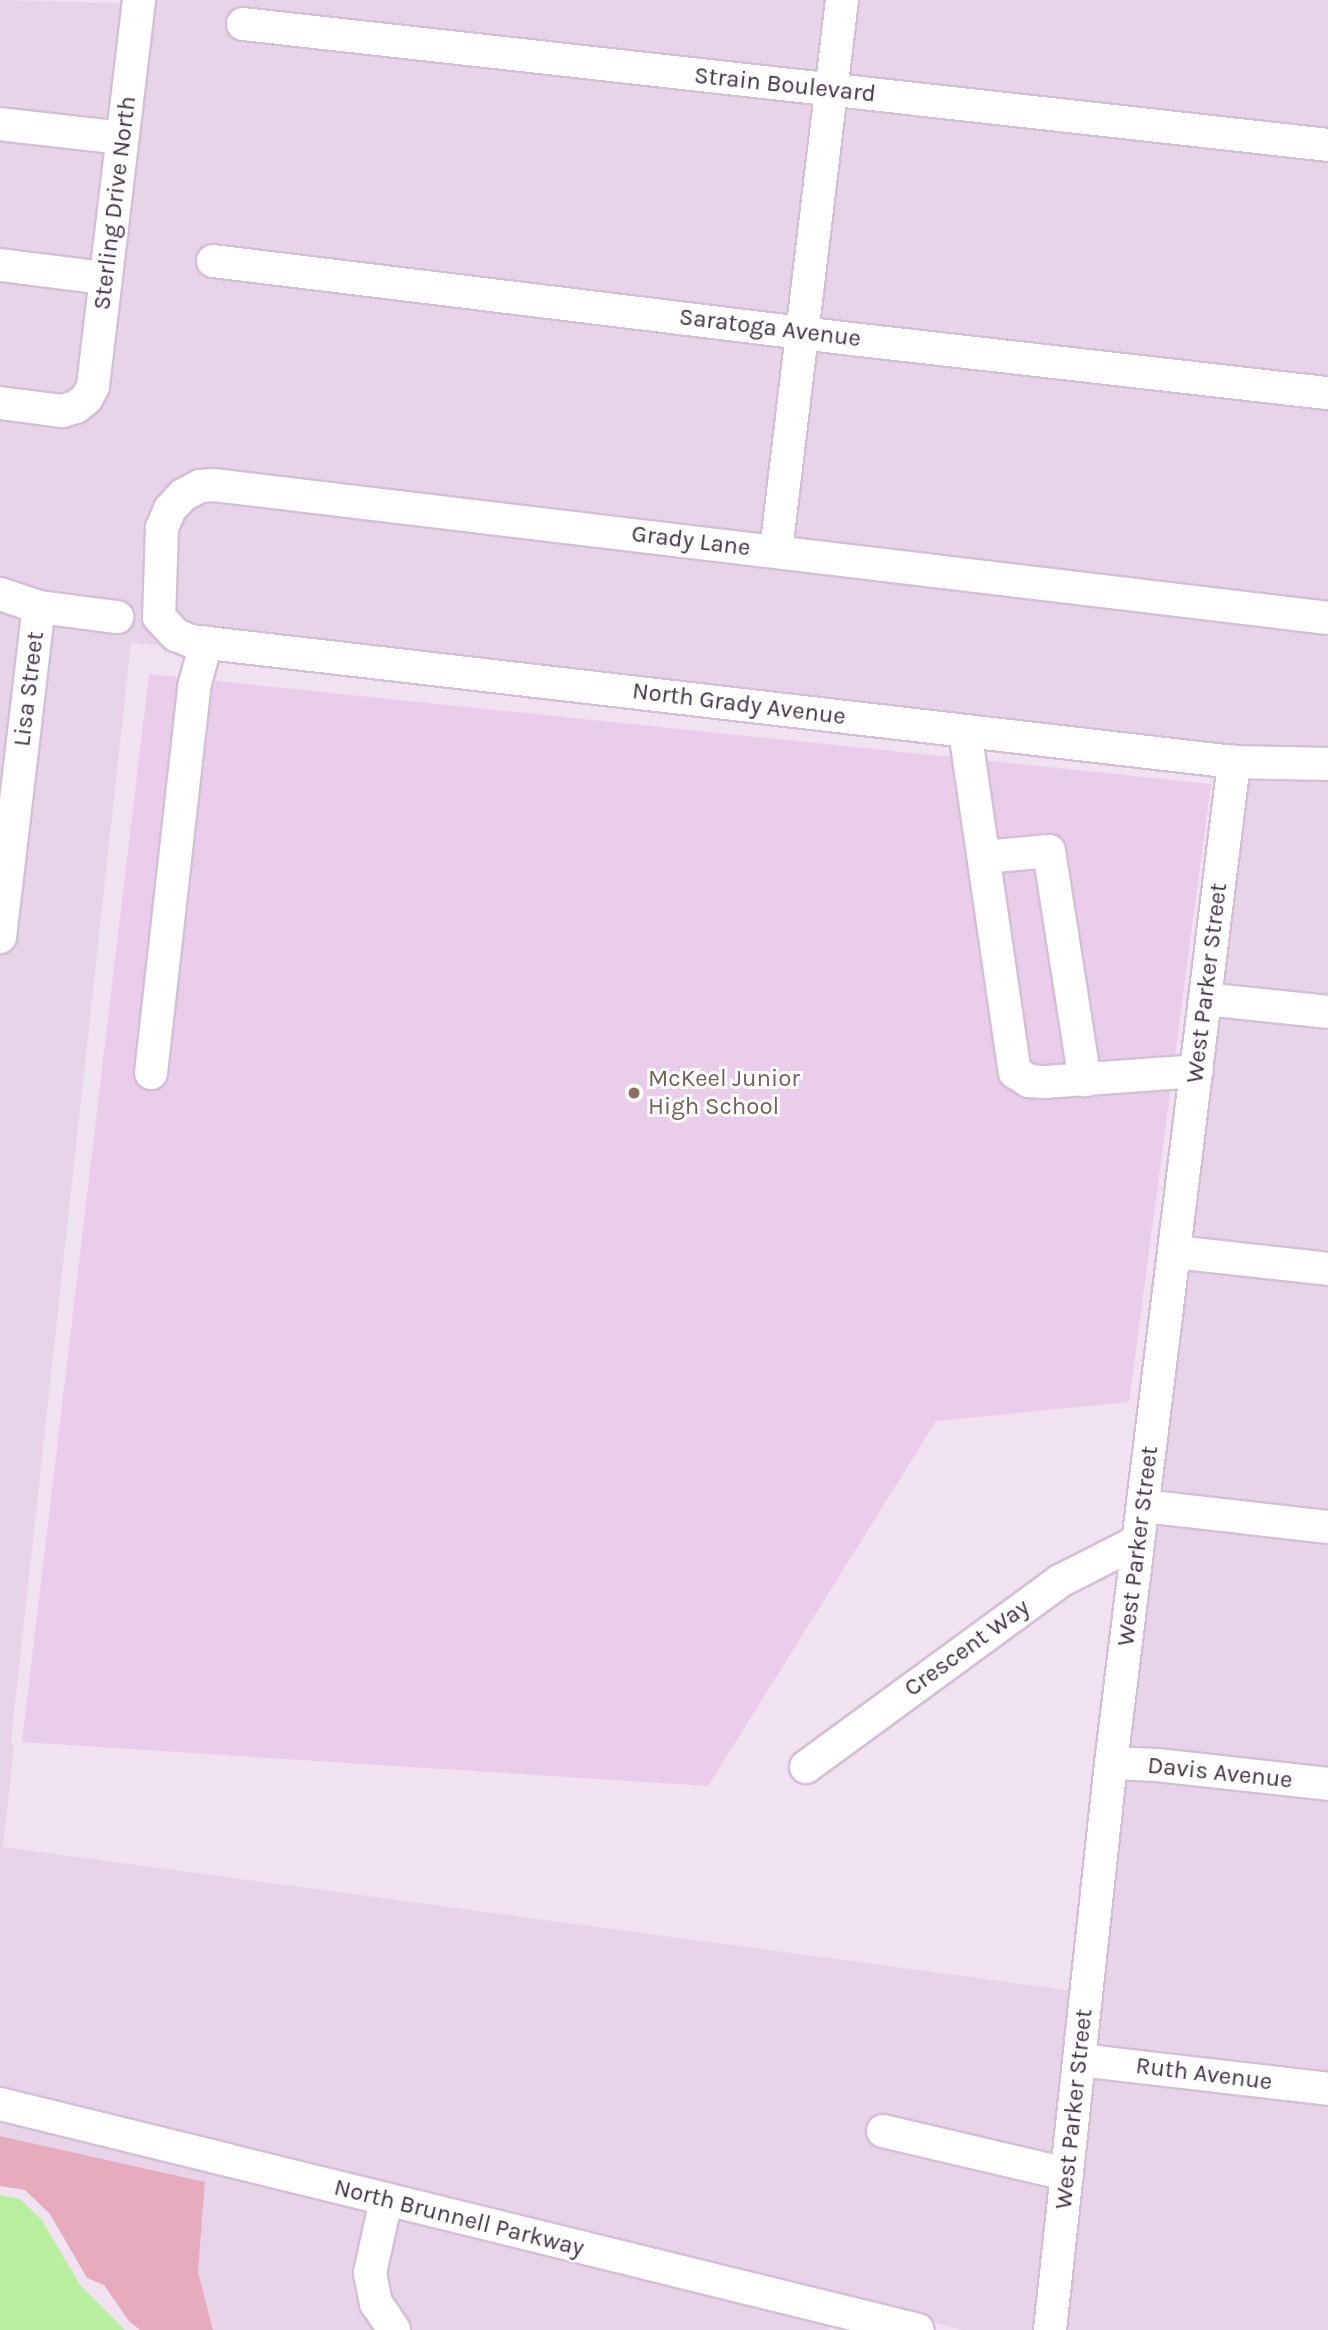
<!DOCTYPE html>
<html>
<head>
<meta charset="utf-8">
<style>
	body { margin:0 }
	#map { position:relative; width:1328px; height:2330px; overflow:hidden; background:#f1e2f1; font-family:Karla,sans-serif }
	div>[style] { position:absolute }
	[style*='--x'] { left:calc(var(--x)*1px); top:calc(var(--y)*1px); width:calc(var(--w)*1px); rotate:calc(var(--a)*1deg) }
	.residential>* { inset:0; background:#e8d4e9 }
	.education>* { inset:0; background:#eacceb }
	.green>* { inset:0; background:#e6abbc }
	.water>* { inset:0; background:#b9ef9e }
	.roads { filter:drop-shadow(2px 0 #d5bfd7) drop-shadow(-2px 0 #d5bfd7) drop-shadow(0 2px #d5bfd7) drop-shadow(0 -2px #d5bfd7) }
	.minor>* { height:32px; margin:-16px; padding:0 16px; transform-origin:16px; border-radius:16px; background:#fff }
	.dots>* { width:19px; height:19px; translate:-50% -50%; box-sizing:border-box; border:4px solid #fff; border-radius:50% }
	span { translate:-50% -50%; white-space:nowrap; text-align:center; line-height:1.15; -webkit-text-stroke:6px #fff; paint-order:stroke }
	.street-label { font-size:24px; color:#413343 }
	.education-label { font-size:24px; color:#785e54 }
	.left { translate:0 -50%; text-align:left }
</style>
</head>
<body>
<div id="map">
	<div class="residential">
		<div style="clip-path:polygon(0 0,127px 3px,112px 126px,0 113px)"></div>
		<div style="clip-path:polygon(153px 0,830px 0,821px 78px,232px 12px,230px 33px,818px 99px,792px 319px,202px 249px,199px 269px,789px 341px,765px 539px,199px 476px,147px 611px,142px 616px,147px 627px,153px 627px,178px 647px,131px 643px,11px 1741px,14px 1747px,3px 1847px,1074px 1991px,1038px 2330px,964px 2330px,0 2093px,0 414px,82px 418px)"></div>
		<div style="clip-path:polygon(855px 0,1328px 0,1328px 134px,845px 81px)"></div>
		<div style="clip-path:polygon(843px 102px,1328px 156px,1328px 382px,816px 323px)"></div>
		<div style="clip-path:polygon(0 135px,109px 147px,95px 265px,0 254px)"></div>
		<div style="clip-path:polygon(0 276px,92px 287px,81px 383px,69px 398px,0 392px)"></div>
		<div style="clip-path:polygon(814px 344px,1328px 404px,1328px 607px,789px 542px)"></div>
		<div style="clip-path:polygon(205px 497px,1328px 629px,1328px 753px,1235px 752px,194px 631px,171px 613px,174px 530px,181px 515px)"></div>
		<div style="clip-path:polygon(1245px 773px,1328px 775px,1328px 1002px,1219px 989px)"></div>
		<div style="clip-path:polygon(1216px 1011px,1328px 1023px,1328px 1258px,1188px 1242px)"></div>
		<div style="clip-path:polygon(1186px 1264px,1328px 1280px,1328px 1516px,1156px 1497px)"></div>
		<div style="clip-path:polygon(1153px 1518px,1328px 1538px,1328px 1773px,1125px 1753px,1149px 1549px,1154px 1547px,1150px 1541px)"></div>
		<div style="clip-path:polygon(1122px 1774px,1328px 1795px,1328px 2078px,1093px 2050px)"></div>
		<div style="clip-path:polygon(1090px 2072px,1328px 2100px,1328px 2330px,1062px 2330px)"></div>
		<div style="clip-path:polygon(0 2115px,371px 2207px,380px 2330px,213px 2330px,198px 2272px,205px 2182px,0 2136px)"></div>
		<div style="clip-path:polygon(395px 2213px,832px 2320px,829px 2330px,409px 2330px,388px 2299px,382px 2273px)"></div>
	</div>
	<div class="education">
		<div style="clip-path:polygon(149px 674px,1211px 784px,1129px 1402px,936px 1421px,708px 1786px,22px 1742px)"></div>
	</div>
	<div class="green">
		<div style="clip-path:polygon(0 2136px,205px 2182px,198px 2272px,213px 2330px,140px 2330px,128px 2320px,104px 2285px,87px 2278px,50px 2214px,25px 2190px,0 2186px)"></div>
	</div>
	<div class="water">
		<div style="clip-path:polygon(0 2195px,20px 2199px,41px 2219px,80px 2285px,125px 2330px,0 2330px)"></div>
	</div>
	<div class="roads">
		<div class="minor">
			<div style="--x:243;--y:24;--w:1092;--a:6.36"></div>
			<div style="--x:0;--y:124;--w:123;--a:6.5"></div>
			<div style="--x:213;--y:261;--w:635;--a:6.97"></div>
			<div style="--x:843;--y:338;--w:488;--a:6.5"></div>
			<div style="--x:0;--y:265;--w:106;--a:7.1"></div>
			<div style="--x:0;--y:403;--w:63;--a:7.4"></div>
			<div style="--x:62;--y:411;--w:15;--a:-16"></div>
			<div style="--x:76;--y:407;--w:14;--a:-39"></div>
			<div style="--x:87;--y:398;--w:13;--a:-63"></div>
			<div style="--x:93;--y:386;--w:389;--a:-83.2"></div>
			<div style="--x:776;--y:551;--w:555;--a:-83.17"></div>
			<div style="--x:0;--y:594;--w:41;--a:18.4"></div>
			<div style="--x:39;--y:607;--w:79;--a:7.3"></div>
			<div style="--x:1328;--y:618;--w:1121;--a:-173.19"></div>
			<div style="--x:215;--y:485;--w:15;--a:176"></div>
			<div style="--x:200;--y:486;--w:19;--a:152"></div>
			<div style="--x:183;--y:495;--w:19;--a:133"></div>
			<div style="--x:170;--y:509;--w:21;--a:113"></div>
			<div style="--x:162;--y:528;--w:89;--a:91.9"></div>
			<div style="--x:159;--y:617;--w:25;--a:47"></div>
			<div style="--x:176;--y:635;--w:16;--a:22"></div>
			<div style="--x:191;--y:641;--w:1050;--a:6.62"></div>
			<div style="--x:1234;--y:762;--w:94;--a:1.2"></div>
			<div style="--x:965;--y:731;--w:345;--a:81.7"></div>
			<div style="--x:1015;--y:1072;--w:17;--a:33"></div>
			<div style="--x:1029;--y:1081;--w:16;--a:4"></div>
			<div style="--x:1045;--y:1082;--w:152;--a:-4.1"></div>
			<div style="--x:984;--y:857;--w:65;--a:-5.3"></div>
			<div style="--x:1049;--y:851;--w:232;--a:81.1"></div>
			<div style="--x:0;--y:937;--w:332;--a:-83.3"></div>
			<div style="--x:1205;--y:999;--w:124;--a:6"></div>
			<div style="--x:151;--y:1073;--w:388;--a:-83.6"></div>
			<div style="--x:194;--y:687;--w:46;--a:-74.7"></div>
			<div style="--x:1175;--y:1252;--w:154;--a:6.3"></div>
			<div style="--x:1143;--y:1506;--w:186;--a:6.5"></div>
			<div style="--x:1111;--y:1763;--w:46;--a:2.5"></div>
			<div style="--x:1157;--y:1765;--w:172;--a:6.3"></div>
			<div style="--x:806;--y:1767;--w:315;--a:-36.2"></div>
			<div style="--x:1060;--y:1581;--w:86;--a:-26.9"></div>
			<div style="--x:1079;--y:2060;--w:251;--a:6.6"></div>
			<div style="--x:0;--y:2104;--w:945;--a:13.83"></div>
			<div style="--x:883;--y:2131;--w:189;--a:13.2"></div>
			<div style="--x:386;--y:2200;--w:75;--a:102.4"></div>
			<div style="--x:370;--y:2273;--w:31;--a:79"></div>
			<div style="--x:376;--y:2303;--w:32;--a:56"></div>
			<div style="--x:1050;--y:2330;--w:570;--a:-83.86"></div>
			<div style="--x:1111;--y:1763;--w:1009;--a:-82.99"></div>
		</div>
	</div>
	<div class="dots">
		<div style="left:634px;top:1093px;background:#8d6e63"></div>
	</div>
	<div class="street-label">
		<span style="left:785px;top:85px;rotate:6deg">Strain Boulevard</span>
		<span style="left:115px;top:203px;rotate:-83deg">Sterling Drive North</span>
		<span style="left:770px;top:328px;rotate:7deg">Saratoga Avenue</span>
		<span style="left:691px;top:541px;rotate:7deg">Grady Lane</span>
		<span style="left:29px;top:689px;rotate:-83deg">Lisa Street</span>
		<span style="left:739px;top:704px;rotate:7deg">North Grady Avenue</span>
		<span style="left:1207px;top:983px;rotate:-83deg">West Parker Street</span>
		<span style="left:1138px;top:1546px;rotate:-83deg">West Parker Street</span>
		<span style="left:967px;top:1648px;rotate:-36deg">Crescent Way</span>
		<span style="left:1220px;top:1773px;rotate:6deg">Davis Avenue</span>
		<span style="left:1204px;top:2074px;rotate:7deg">Ruth Avenue</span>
		<span style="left:1074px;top:2109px;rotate:-84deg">West Parker Street</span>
		<span style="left:459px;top:2218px;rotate:14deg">North Brunnell Parkway</span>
	</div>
	<div class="education-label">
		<span class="left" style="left:648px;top:1093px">McKeel Junior<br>High School</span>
	</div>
</div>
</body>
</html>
